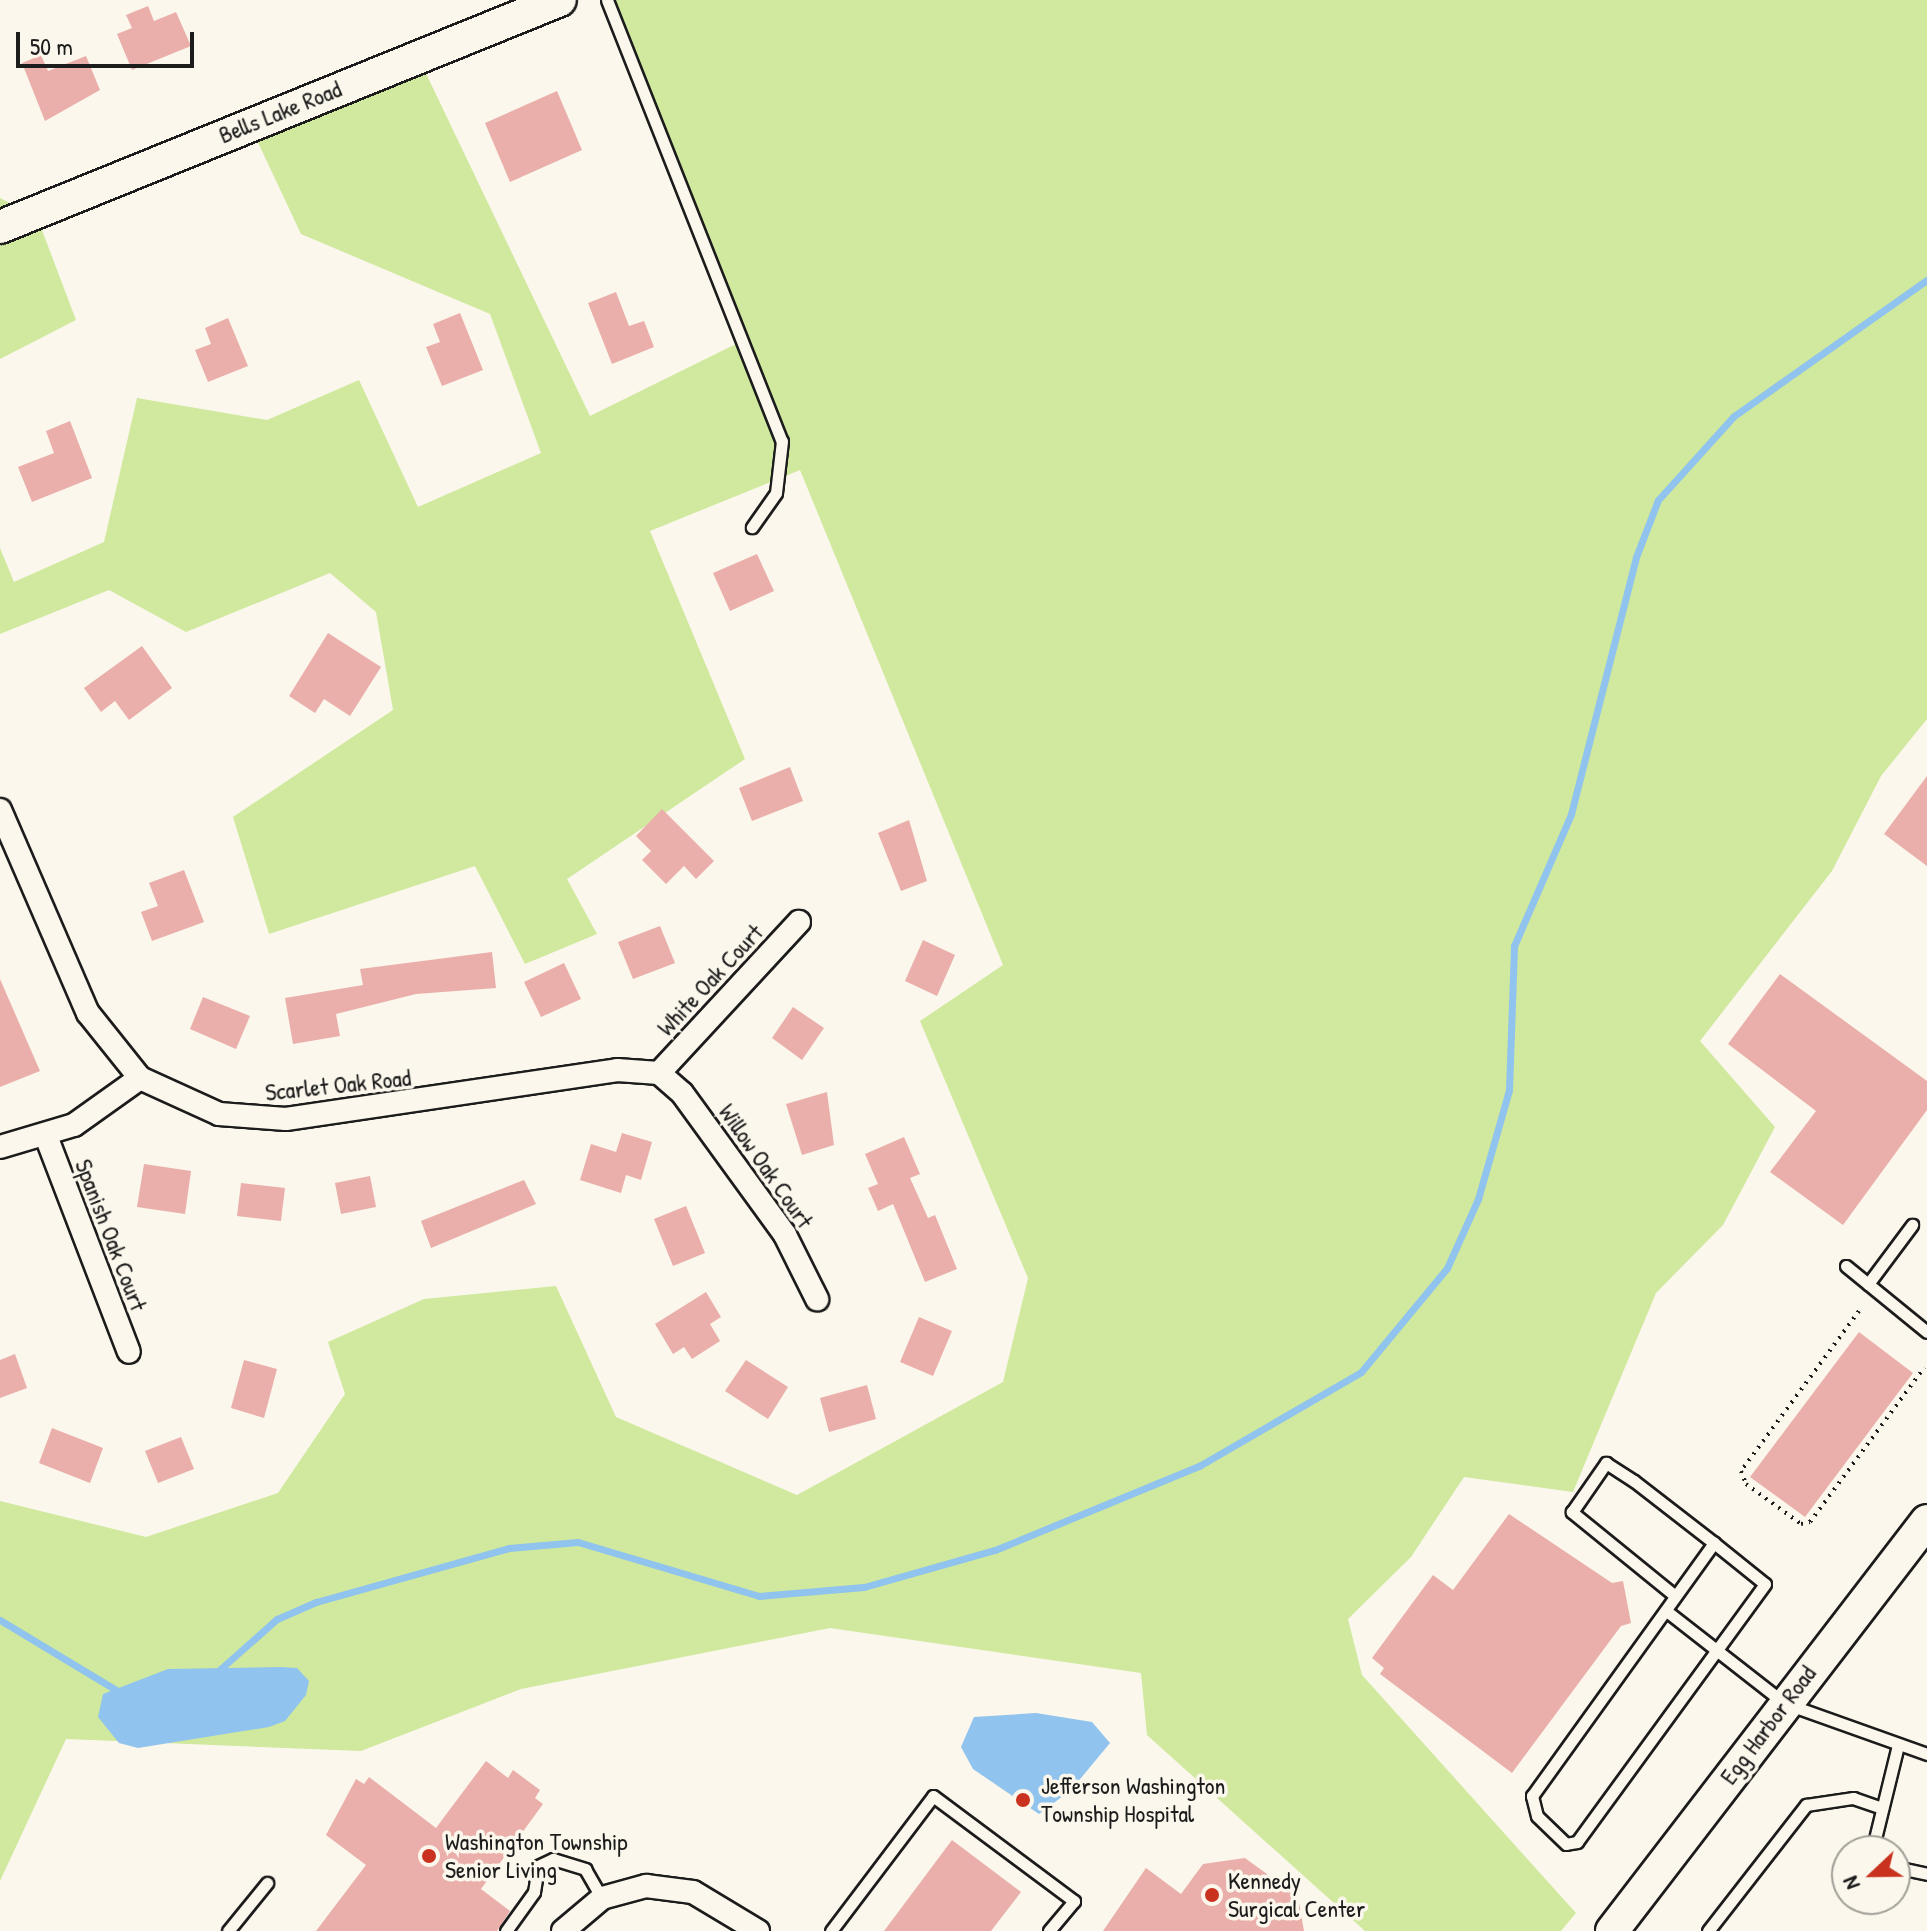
<!DOCTYPE html>
<html>
<head>
<meta charset="utf-8">
<style>
	body { margin:0 }
	#map { position:relative; width:1927px; height:1931px; overflow:hidden; background:#fbf7ec; font-family:"Patrick Hand",sans-serif }
	div>[style] { position:absolute }
	[style*='--x'] { left:calc(var(--x)*1px); top:calc(var(--y)*1px); width:calc(var(--w)*1px); rotate:calc(var(--a)*1deg) }
	.green>* { inset:0; background:#d0e99e }
	.water>* { inset:0; background:#90c3ed }
	.stream>* { height:7px; margin:-3.5px; padding:0 3.5px; transform-origin:3.5px; border-radius:3.5px; background:#90c3ed }
	.building>* { inset:0; background:#eaafaa }
	.path>* { height:4px; margin-top:-2px; transform-origin:0; background:repeating-linear-gradient(90deg,#1c1c1c 0 2px,transparent 0 8px) }
	.roads { filter:drop-shadow(2px 0 #1c1c1c) drop-shadow(-2px 0 #1c1c1c) drop-shadow(0 2px #1c1c1c) drop-shadow(0 -2px #1c1c1c) }
	.lane>* { height:11px; margin:-5.5px; padding:0 5.5px; transform-origin:5.5px; border-radius:5.5px; background:#fbf7ec }
	.street>* { height:22px; margin:-11px; padding:0 11px; transform-origin:11px; border-radius:11px; background:#fbf7ec }
	.secondary>* { height:32px; margin:-16px; padding:0 16px; transform-origin:16px; border-radius:16px; background:#fbf7ec }
	.dots>* { width:22px; height:22px; translate:-50% -50%; box-sizing:border-box; border:4px solid #fbf7ec; border-radius:50% }
	span { translate:-50% -50%; white-space:nowrap; text-align:center; line-height:1.15; -webkit-text-stroke:7px #fbf7ec; paint-order:stroke }
	.street-label { font-size:24px; color:#1c1c1c }
	.poi-label { font-size:24px; color:#1c1c1c }
	.left { translate:0 -50%; text-align:left }
	.north { position:absolute; left:1831px; top:1835px; width:80px; height:80px; box-sizing:border-box; background:#fbf7ec; border:2px solid #a29f99; border-radius:50%; rotate:248deg; font-size:22px; font-weight:700; line-height:32px; text-align:center; color:#1c1c1c }
	.north::after { content:''; display:block; margin:auto; width:28px; height:36px; background:#c8321e; clip-path:polygon(50% 0,100% 100%,50% 72%,0 100%) }
	.scale { position:absolute; left:16px; top:32px; width:178px; height:36px; box-sizing:border-box; border:4px solid #1c1c1c; border-top:0; padding-left:10px; font-size:24px; line-height:28px; white-space:nowrap; color:#1c1c1c; -webkit-text-stroke:6px #fbf7ec; paint-order:stroke }
</style>
</head>
<body>
<div id="map">
	<div class="green">
		<div style="clip-path:polygon(607px 0,1927px 0,1927px 719px,1881px 776px,1832px 871px,1700px 1041px,1775px 1127px,1723px 1225px,1656px 1293px,1573px 1492px,1464px 1477px,1411px 1557px,1348px 1619px,1362px 1675px,1576px 1913px,1561px 1931px,1365px 1931px,1147px 1735px,1141px 1673px,830px 1628px,521px 1689px,361px 1751px,66px 1739px,0 1881px,0 1501px,146px 1537px,278px 1493px,345px 1394px,328px 1342px,424px 1299px,556px 1286px,616px 1417px,797px 1495px,1003px 1382px,1028px 1278px,920px 1021px,1003px 965px,800px 470px,650px 531px,745px 759px,567px 879px,597px 934px,525px 964px,475px 866px,269px 934px,233px 817px,393px 710px,376px 612px,330px 573px,186px 632px,109px 590px,0 634px,0 548px,14px 582px,104px 542px,137px 398px,267px 420px,359px 380px,418px 507px,541px 453px,490px 314px,301px 234px,254px 134px,420px 61px,590px 416px,746px 339px)"></div>
		<div style="clip-path:polygon(0 198px,37px 217px,76px 320px,0 359px)"></div>
	</div>
	<div class="water">
		<div style="clip-path:polygon(282px 1667px,297px 1668px,309px 1681px,306px 1695px,285px 1721px,269px 1727px,138px 1748px,119px 1743px,98px 1717px,103px 1694px,168px 1669px)"></div>
		<div style="clip-path:polygon(1036px 1713px,1092px 1722px,1110px 1743px,1071px 1790px,1039px 1814px,973px 1769px,961px 1747px,974px 1717px)"></div>
	</div>
	<div class="stream">
		<div style="--x:0;--y:1620;--w:141;--a:31.1"></div>
		<div style="--x:217;--y:1672;--w:80;--a:-41.5"></div>
		<div style="--x:277;--y:1619;--w:43;--a:-23.6"></div>
		<div style="--x:316;--y:1602;--w:200;--a:-15.6"></div>
		<div style="--x:509;--y:1548;--w:69;--a:-5"></div>
		<div style="--x:578;--y:1542;--w:189;--a:16.6"></div>
		<div style="--x:759;--y:1596;--w:105;--a:-4.9"></div>
		<div style="--x:864;--y:1587;--w:136;--a:-15.8"></div>
		<div style="--x:995;--y:1550;--w:221;--a:-22.4"></div>
		<div style="--x:1199;--y:1466;--w:187;--a:-30.1"></div>
		<div style="--x:1361;--y:1372;--w:135;--a:-50.4"></div>
		<div style="--x:1447;--y:1268;--w:76;--a:-65.8"></div>
		<div style="--x:1478;--y:1199;--w:113;--a:-74.1"></div>
		<div style="--x:1509;--y:1090;--w:144;--a:-88"></div>
		<div style="--x:1514;--y:946;--w:144;--a:-66.6"></div>
		<div style="--x:1571;--y:814;--w:265;--a:-75.8"></div>
		<div style="--x:1636;--y:557;--w:61;--a:-68.9"></div>
		<div style="--x:1658;--y:500;--w:113;--a:-47.9"></div>
		<div style="--x:1734;--y:416;--w:236;--a:-35.2"></div>
	</div>
	<div class="building">
		<div style="clip-path:polygon(148px 6px,154px 21px,176px 12px,191px 46px,132px 70px,117px 34px,132px 28px,126px 15px)"></div>
		<div style="clip-path:polygon(41px 55px,48px 71px,86px 56px,100px 90px,45px 121px,22px 63px)"></div>
		<div style="clip-path:polygon(557px 91px,582px 150px,510px 182px,485px 123px)"></div>
		<div style="clip-path:polygon(616px 292px,629px 326px,644px 321px,654px 347px,612px 364px,588px 303px)"></div>
		<div style="clip-path:polygon(460px 313px,483px 370px,442px 386px,426px 347px,440px 342px,433px 324px)"></div>
		<div style="clip-path:polygon(228px 318px,248px 366px,208px 382px,195px 350px,211px 344px,205px 328px)"></div>
		<div style="clip-path:polygon(70px 421px,92px 478px,32px 502px,18px 467px,54px 453px,46px 431px)"></div>
		<div style="clip-path:polygon(757px 554px,774px 591px,730px 611px,713px 573px)"></div>
		<div style="clip-path:polygon(328px 633px,381px 667px,350px 716px,324px 699px,315px 713px,289px 696px)"></div>
		<div style="clip-path:polygon(142px 646px,172px 688px,129px 720px,115px 701px,101px 712px,84px 688px)"></div>
		<div style="clip-path:polygon(790px 767px,803px 801px,752px 821px,739px 788px)"></div>
		<div style="clip-path:polygon(1927px 776px,1927px 866px,1884px 834px)"></div>
		<div style="clip-path:polygon(662px 809px,714px 861px,696px 879px,684px 866px,666px 884px,642px 860px,651px 851px,636px 836px)"></div>
		<div style="clip-path:polygon(909px 820px,927px 881px,901px 891px,878px 833px)"></div>
		<div style="clip-path:polygon(184px 870px,204px 922px,152px 941px,141px 912px,158px 906px,149px 883px)"></div>
		<div style="clip-path:polygon(660px 926px,675px 963px,633px 979px,618px 942px)"></div>
		<div style="clip-path:polygon(923px 940px,955px 955px,937px 996px,905px 981px)"></div>
		<div style="clip-path:polygon(492px 952px,496px 988px,416px 994px,336px 1014px,340px 1036px,293px 1044px,285px 998px,363px 985px,360px 969px)"></div>
		<div style="clip-path:polygon(564px 963px,581px 999px,541px 1017px,524px 982px)"></div>
		<div style="clip-path:polygon(1780px 974px,1927px 1081px,1927px 1110px,1843px 1225px,1770px 1172px,1816px 1111px,1728px 1044px)"></div>
		<div style="clip-path:polygon(0 979px,40px 1071px,0 1087px)"></div>
		<div style="clip-path:polygon(203px 997px,250px 1016px,236px 1049px,190px 1029px)"></div>
		<div style="clip-path:polygon(793px 1007px,824px 1028px,802px 1060px,772px 1038px)"></div>
		<div style="clip-path:polygon(827px 1092px,834px 1145px,802px 1155px,786px 1104px)"></div>
		<div style="clip-path:polygon(622px 1133px,652px 1142px,641px 1180px,626px 1175px,621px 1193px,580px 1180px,591px 1144px,616px 1152px)"></div>
		<div style="clip-path:polygon(904px 1137px,920px 1174px,910px 1178px,928px 1218px,935px 1215px,957px 1269px,925px 1282px,893px 1204px,878px 1211px,868px 1188px,878px 1184px,865px 1154px)"></div>
		<div style="clip-path:polygon(144px 1164px,191px 1171px,185px 1214px,137px 1207px)"></div>
		<div style="clip-path:polygon(370px 1176px,376px 1207px,341px 1214px,335px 1183px)"></div>
		<div style="clip-path:polygon(524px 1180px,536px 1204px,431px 1248px,421px 1221px)"></div>
		<div style="clip-path:polygon(241px 1183px,285px 1188px,281px 1221px,237px 1216px)"></div>
		<div style="clip-path:polygon(686px 1206px,705px 1253px,673px 1266px,654px 1219px)"></div>
		<div style="clip-path:polygon(706px 1292px,721px 1317px,710px 1324px,720px 1341px,692px 1359px,684px 1347px,673px 1354px,655px 1324px)"></div>
		<div style="clip-path:polygon(919px 1317px,952px 1331px,933px 1376px,900px 1362px)"></div>
		<div style="clip-path:polygon(1859px 1332px,1913px 1373px,1805px 1517px,1750px 1477px)"></div>
		<div style="clip-path:polygon(15px 1354px,27px 1388px,0 1398px,0 1360px)"></div>
		<div style="clip-path:polygon(244px 1360px,277px 1369px,264px 1418px,231px 1408px)"></div>
		<div style="clip-path:polygon(746px 1360px,788px 1387px,768px 1419px,725px 1391px)"></div>
		<div style="clip-path:polygon(867px 1385px,876px 1419px,829px 1432px,820px 1398px)"></div>
		<div style="clip-path:polygon(52px 1428px,103px 1448px,90px 1483px,39px 1463px)"></div>
		<div style="clip-path:polygon(181px 1437px,194px 1469px,158px 1483px,145px 1451px)"></div>
		<div style="clip-path:polygon(1509px 1514px,1612px 1583px,1623px 1581px,1631px 1623px,1621px 1626px,1512px 1773px,1380px 1674px,1384px 1668px,1372px 1658px,1433px 1575px,1453px 1590px)"></div>
		<div style="clip-path:polygon(486px 1761px,508px 1778px,513px 1770px,540px 1790px,535px 1798px,543px 1804px,481px 1889px,510px 1911px,497px 1931px,316px 1931px,366px 1865px,326px 1835px,356px 1779px,364px 1784px,369px 1777px,436px 1828px)"></div>
		<div style="clip-path:polygon(952px 1840px,1021px 1892px,991px 1931px,884px 1931px)"></div>
		<div style="clip-path:polygon(1245px 1858px,1298px 1897px,1304px 1931px,1103px 1931px,1146px 1868px,1181px 1894px,1203px 1864px)"></div>
	</div>
	<div class="path">
		<div style="--x:1859;--y:1311;--w:199;--a:126.4"></div>
		<div style="--x:1741;--y:1471;--w:14;--a:69"></div>
		<div style="--x:1746;--y:1484;--w:68;--a:36"></div>
		<div style="--x:1801;--y:1524;--w:9;--a:-13"></div>
		<div style="--x:1810;--y:1522;--w:192;--a:-53.5"></div>
	</div>
	<div class="roads">
		<div class="lane">
			<div style="--x:607;--y:0;--w:474;--a:68.4"></div>
			<div style="--x:782;--y:441;--w:52;--a:96.6"></div>
			<div style="--x:776;--y:493;--w:42;--a:125.2"></div>
			<div style="--x:1846;--y:1266;--w:104;--a:39.2"></div>
			<div style="--x:1868;--y:1284;--w:74;--a:-53.3"></div>
			<div style="--x:1674;--y:1595;--w:132;--a:-140.9"></div>
			<div style="--x:1572;--y:1512;--w:60;--a:-55.2"></div>
			<div style="--x:1606;--y:1463;--w:33;--a:33"></div>
			<div style="--x:1634;--y:1481;--w:101;--a:37.8"></div>
			<div style="--x:1714;--y:1543;--w:65;--a:38.8"></div>
			<div style="--x:1765;--y:1584;--w:319;--a:126.1"></div>
			<div style="--x:1577;--y:1842;--w:11;--a:170"></div>
			<div style="--x:1566;--y:1844;--w:40;--a:-136"></div>
			<div style="--x:1537;--y:1816;--w:21;--a:-104"></div>
			<div style="--x:1532;--y:1796;--w:312;--a:-54.3"></div>
			<div style="--x:1669;--y:1613;--w:146;--a:38"></div>
			<div style="--x:1784;--y:1703;--w:152;--a:19.6"></div>
			<div style="--x:1872;--y:1851;--w:109;--a:-76.2"></div>
			<div style="--x:1895;--y:1867;--w:33;--a:12"></div>
			<div style="--x:228;--y:1931;--w:62;--a:-50.9"></div>
			<div style="--x:506;--y:1931;--w:48;--a:-54.3"></div>
			<div style="--x:534;--y:1892;--w:26;--a:-81"></div>
			<div style="--x:538;--y:1866;--w:17;--a:-25"></div>
			<div style="--x:553;--y:1859;--w:34;--a:17"></div>
			<div style="--x:585;--y:1869;--w:34;--a:60"></div>
			<div style="--x:831;--y:1931;--w:169;--a:-52.9"></div>
			<div style="--x:933;--y:1796;--w:176;--a:36.7"></div>
			<div style="--x:1074;--y:1901;--w:39;--a:130"></div>
			<div style="--x:1708;--y:1931;--w:160;--a:-52.1"></div>
			<div style="--x:1806;--y:1805;--w:48;--a:-8.5"></div>
			<div style="--x:1853;--y:1798;--w:31;--a:19"></div>
		</div>
		<div class="street">
			<div style="--x:0;--y:810;--w:221;--a:66.6"></div>
			<div style="--x:88;--y:1013;--w:83;--a:51.3"></div>
			<div style="--x:140;--y:1078;--w:87;--a:24.5"></div>
			<div style="--x:219;--y:1114;--w:67;--a:4.3"></div>
			<div style="--x:286;--y:1119;--w:335;--a:-8.4"></div>
			<div style="--x:617;--y:1070;--w:42;--a:4.1"></div>
			<div style="--x:659;--y:1073;--w:30;--a:41"></div>
			<div style="--x:682;--y:1093;--w:175;--a:54"></div>
			<div style="--x:785;--y:1235;--w:72;--a:63.4"></div>
			<div style="--x:659;--y:1073;--w:206;--a:-47.2"></div>
			<div style="--x:46;--y:1136;--w:231;--a:69"></div>
			<div style="--x:0;--y:1147;--w:77;--a:-16.6"></div>
			<div style="--x:74;--y:1125;--w:81;--a:-35.5"></div>
			<div style="--x:563;--y:1931;--w:51;--a:-40.2"></div>
			<div style="--x:602;--y:1898;--w:46;--a:-15.3"></div>
			<div style="--x:646;--y:1886;--w:47;--a:7.3"></div>
			<div style="--x:693;--y:1892;--w:76;--a:31"></div>
		</div>
		<div class="secondary">
			<div style="--x:0;--y:227;--w:604;--a:-22.07"></div>
			<div style="--x:1612;--y:1931;--w:517;--a:-52.47"></div>
		</div>
	</div>
	<div class="dots">
		<div style="left:1023px;top:1800px;background:#c8321e"></div>
		<div style="left:429px;top:1856px;background:#c8321e"></div>
		<div style="left:1212px;top:1895px;background:#c8321e"></div>
	</div>
	<div class="street-label">
		<span style="left:280px;top:112px;rotate:-22deg">Bells Lake Road</span>
		<span style="left:710px;top:980px;rotate:-47deg">White Oak Court</span>
		<span style="left:338px;top:1085px;rotate:-6deg">Scarlet Oak Road</span>
		<span style="left:766px;top:1166px;rotate:55deg">Willow Oak Court</span>
		<span style="left:111px;top:1235px;rotate:69deg">Spanish Oak Court</span>
		<span style="left:1768px;top:1725px;rotate:-53deg">Egg Harbor Road</span>
	</div>
	<div class="poi-label">
		<span class="left" style="left:1041px;top:1800px">Jefferson Washington<br>Township Hospital</span>
		<span class="left" style="left:445px;top:1856px">Washington Township<br>Senior Living</span>
		<span class="left" style="left:1228px;top:1895px">Kennedy<br>Surgical Center</span>
	</div>
	<div class="north">N</div>
	<div class="scale">50 m</div>
</div>
</body>
</html>
